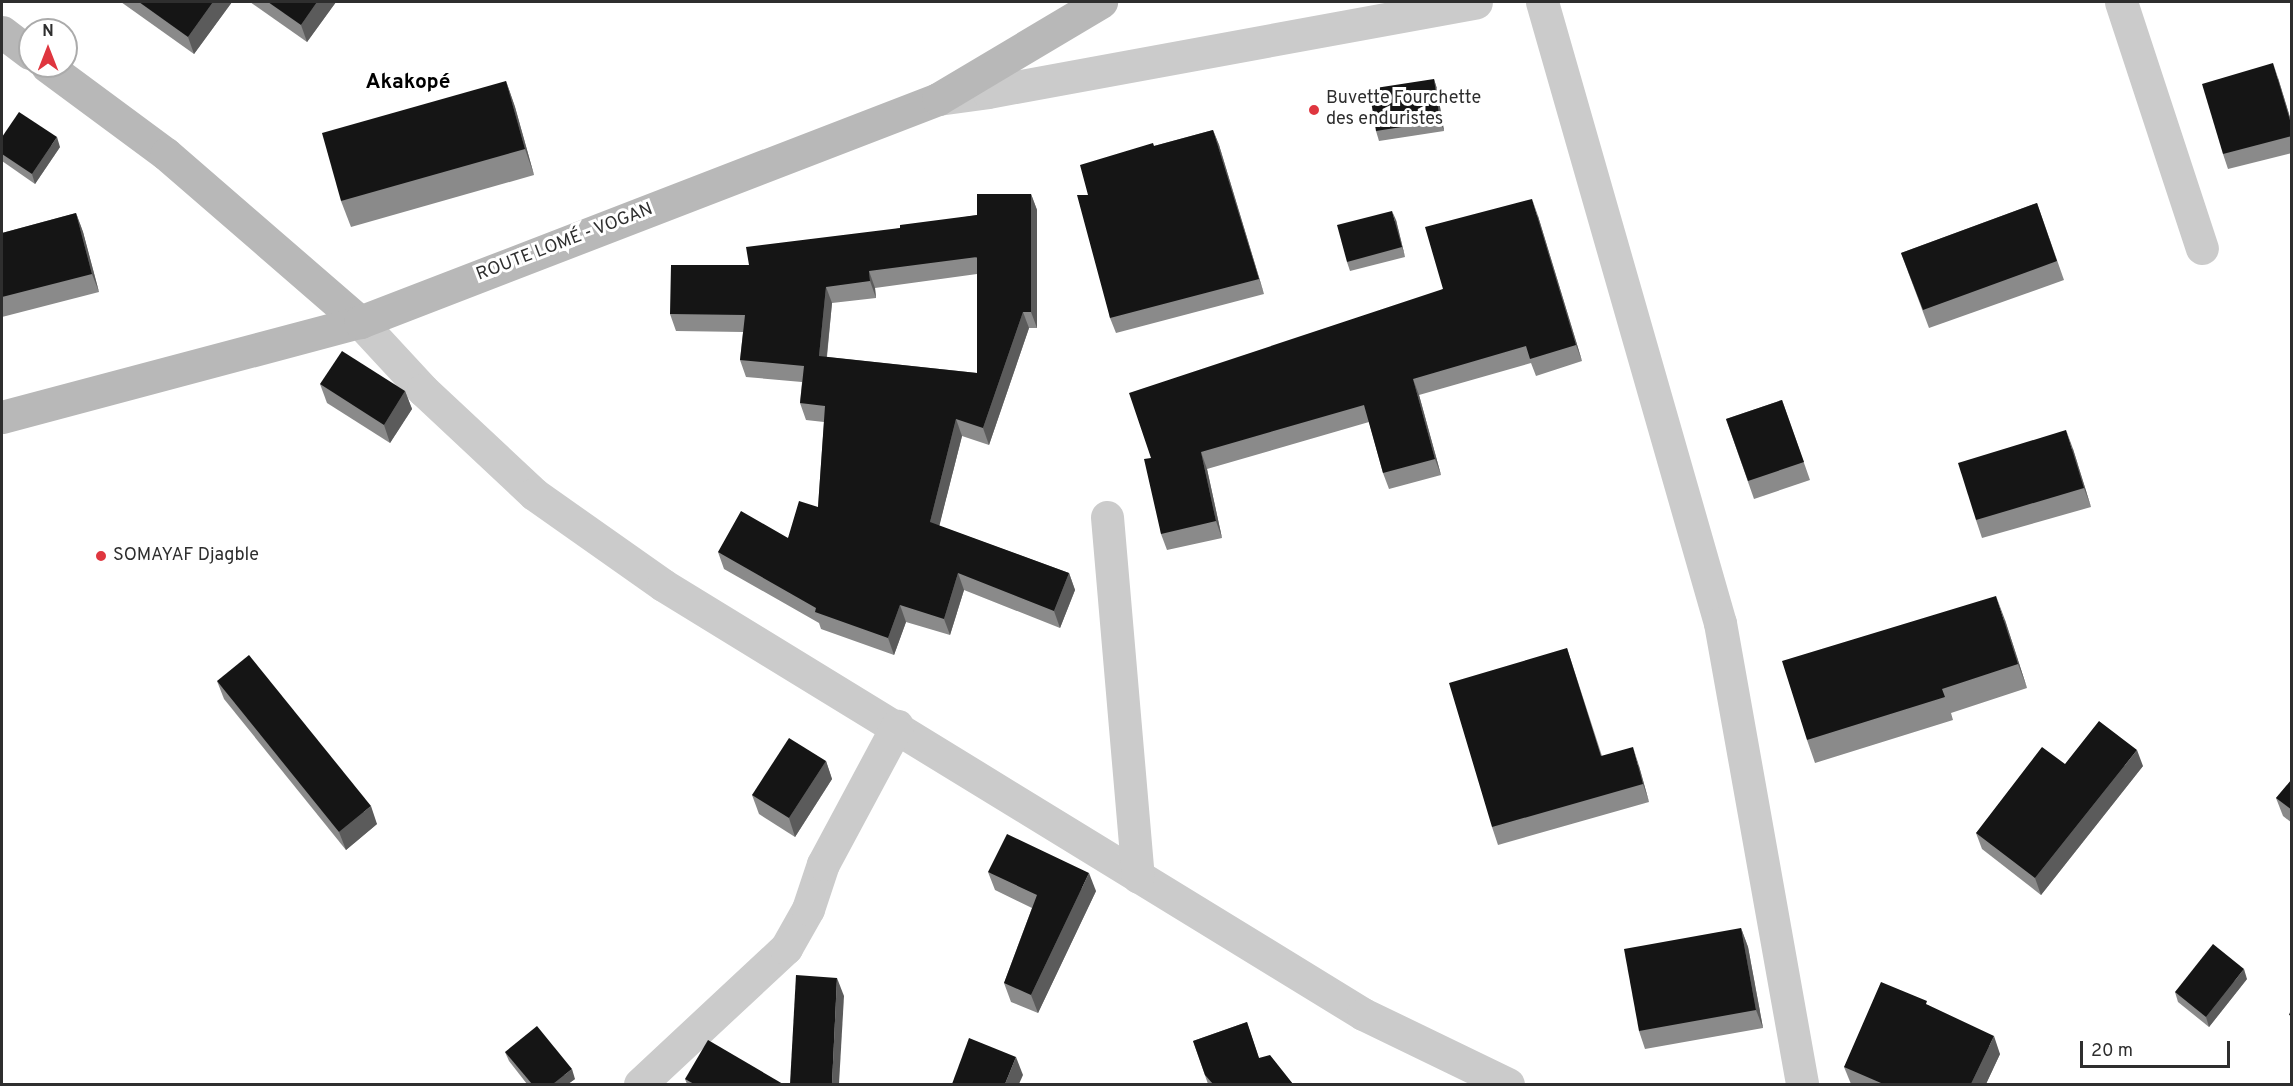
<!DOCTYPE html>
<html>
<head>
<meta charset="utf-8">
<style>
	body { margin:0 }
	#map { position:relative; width:2293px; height:1086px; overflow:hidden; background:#fff; font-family:Overpass,sans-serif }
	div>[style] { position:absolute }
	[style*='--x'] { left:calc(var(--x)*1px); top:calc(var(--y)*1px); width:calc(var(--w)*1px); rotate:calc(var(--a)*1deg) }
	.street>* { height:33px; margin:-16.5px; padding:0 16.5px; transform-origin:16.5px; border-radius:16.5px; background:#cbcbcb }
	.secondary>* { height:33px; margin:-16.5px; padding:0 16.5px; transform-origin:16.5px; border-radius:16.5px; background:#b8b8b8 }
	.wall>* { inset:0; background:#8a8a8a }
	.shaded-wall>* { inset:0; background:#5b5b5b }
	.building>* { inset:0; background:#151515 }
	.dots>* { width:16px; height:16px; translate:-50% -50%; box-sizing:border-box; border:3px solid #fff; border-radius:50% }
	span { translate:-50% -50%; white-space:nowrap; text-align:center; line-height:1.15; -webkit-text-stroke:6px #fff; paint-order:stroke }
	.poi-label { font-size:18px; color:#2e2e2e }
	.left { translate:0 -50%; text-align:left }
	.street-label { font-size:18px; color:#2e2e2e }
	.quarter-label { font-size:21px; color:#000; font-weight:700 }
	.frame { position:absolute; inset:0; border:3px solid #2e2e2e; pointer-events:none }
	.north { position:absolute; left:18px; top:18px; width:60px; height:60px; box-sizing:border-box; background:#fff; border:2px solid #ababab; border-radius:50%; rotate:0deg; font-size:16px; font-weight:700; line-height:24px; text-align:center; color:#2e2e2e }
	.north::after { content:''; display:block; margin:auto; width:21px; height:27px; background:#df363f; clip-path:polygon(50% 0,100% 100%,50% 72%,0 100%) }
	.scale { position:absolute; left:2080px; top:1041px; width:150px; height:27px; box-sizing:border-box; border:3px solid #2e2e2e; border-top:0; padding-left:8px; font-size:18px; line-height:21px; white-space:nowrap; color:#2e2e2e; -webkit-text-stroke:4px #fff; paint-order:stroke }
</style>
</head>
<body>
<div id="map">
	<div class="street">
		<div style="--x:1542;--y:2;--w:646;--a:74.01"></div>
		<div style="--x:1720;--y:623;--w:468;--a:79.9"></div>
		<div style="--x:2121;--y:2;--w:259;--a:71.8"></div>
		<div style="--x:938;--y:99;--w:50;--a:-8"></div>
		<div style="--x:988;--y:92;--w:496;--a:-10.4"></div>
		<div style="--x:360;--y:322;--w:93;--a:47.2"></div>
		<div style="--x:423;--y:390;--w:152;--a:43.1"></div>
		<div style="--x:534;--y:494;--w:158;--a:35.2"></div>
		<div style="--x:663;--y:585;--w:821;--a:31.5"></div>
		<div style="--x:1363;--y:1014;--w:161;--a:25.8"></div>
		<div style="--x:1107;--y:517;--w:361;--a:85.1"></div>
		<div style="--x:640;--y:1084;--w:200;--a:-43"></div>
		<div style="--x:786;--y:948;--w:45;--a:-60.6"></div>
		<div style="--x:808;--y:909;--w:47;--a:-71.6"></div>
		<div style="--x:823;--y:864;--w:157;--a:-61.8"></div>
	</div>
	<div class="secondary">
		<div style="--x:2;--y:32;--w:35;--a:37"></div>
		<div style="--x:47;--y:66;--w:148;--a:36.5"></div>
		<div style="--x:166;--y:154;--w:257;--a:40.9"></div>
		<div style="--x:2;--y:417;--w:370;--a:-14.9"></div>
		<div style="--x:360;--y:322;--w:620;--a:-21.1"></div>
		<div style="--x:938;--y:99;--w:190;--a:-30.8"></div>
	</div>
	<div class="wall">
		<div style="clip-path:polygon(121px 2px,232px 2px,194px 54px)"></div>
		<div style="clip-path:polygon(250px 2px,336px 2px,307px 42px)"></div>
		<div style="clip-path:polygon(2278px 78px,2292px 124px,2292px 153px,2228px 169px,2223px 154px)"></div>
		<div style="clip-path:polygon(1434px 79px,1437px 89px,1444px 131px,1379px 141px,1376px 131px)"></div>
		<div style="clip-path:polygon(506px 81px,515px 107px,534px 175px,351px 227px,341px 201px)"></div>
		<div style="clip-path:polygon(1213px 130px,1219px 145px,1264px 294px,1116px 333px,1110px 318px,1088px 195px,1154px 146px)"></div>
		<div style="clip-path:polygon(2px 137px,60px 147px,35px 184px,2px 161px)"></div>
		<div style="clip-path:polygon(evenodd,1031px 194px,1037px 210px,1037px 328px,1029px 328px,989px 445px,962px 436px,939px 526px,1069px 573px,1075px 590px,1060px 628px,964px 590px,950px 635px,906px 622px,894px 655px,821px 629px,819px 623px,724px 569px,718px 552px,788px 538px,818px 507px,824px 422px,806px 420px,800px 403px,802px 382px,746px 377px,740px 360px,743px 332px,676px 331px,670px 314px,749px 265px,900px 228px,977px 215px,1031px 194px,977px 274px,977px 373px,827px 357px,832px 303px,876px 298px,875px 288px,977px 274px)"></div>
		<div style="clip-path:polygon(2037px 203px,2064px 280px,1929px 328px,1901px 253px)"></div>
		<div style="clip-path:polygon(76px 213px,83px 232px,99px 292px,2px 317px,2px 233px)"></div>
		<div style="clip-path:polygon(1538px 216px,1582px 361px,1536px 376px,1531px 363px,1419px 395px,1441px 475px,1389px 489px,1383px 473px,1369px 422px,1207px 469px,1222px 538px,1167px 550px,1161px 534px,1151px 458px,1443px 289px)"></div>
		<div style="clip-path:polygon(1396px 220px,1405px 257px,1350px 271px,1347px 262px)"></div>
		<div style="clip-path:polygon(320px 384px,405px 391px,412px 409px,390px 443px,327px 403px)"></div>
		<div style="clip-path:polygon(1782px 400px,1810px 480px,1754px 499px,1726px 419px)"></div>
		<div style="clip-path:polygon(2073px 449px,2091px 507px,1982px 538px,1976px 520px)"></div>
		<div style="clip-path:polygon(2005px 620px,2027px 688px,1951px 713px,1953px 720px,1815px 763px,1807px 740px)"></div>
		<div style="clip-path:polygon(1567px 648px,1602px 756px,1639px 766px,1649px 802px,1498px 845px,1492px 827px)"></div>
		<div style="clip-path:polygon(217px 681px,377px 824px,346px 850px,224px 699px)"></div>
		<div style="clip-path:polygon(826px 761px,832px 779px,795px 837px,759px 814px,752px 795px)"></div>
		<div style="clip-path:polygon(2065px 764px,2143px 766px,2041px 895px,1982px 849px,1976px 833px)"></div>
		<div style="clip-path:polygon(2292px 779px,2292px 823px,2283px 816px,2276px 798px)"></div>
		<div style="clip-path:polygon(988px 872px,1096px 891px,1038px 1013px,1011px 1002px,1004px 983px,1032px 908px,995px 890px)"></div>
		<div style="clip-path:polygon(1741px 928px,1748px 947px,1763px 1028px,1645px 1049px,1639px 1031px)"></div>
		<div style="clip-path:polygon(2247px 979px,2209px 1027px,2178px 1002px,2175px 992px)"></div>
		<div style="clip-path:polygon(1928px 1005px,2000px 1054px,1986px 1084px,1851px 1084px,1844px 1067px)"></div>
		<div style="clip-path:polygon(1247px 1022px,1259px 1058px,1293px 1084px,1208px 1084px,1193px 1041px)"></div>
		<div style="clip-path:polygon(505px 1052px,575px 1079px,568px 1084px,527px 1084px,509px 1061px)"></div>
		<div style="clip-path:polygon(685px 1079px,783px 1084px,687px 1084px)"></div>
	</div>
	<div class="shaded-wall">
		<div style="clip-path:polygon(213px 2px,232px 2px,194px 54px,188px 37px)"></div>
		<div style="clip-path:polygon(317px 2px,336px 2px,307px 42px,301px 25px)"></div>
		<div style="clip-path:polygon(2273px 63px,2278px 78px,2292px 124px,2292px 127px)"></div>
		<div style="clip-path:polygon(1434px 79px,1437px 89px,1444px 131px,1440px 121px)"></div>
		<div style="clip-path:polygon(506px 81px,515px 107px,534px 175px,525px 149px)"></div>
		<div style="clip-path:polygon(1213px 130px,1219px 145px,1264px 294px,1259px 279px)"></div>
		<div style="clip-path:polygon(57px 137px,60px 147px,35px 184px,32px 174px)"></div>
		<div style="clip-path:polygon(1031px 194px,1037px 210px,1037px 328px,1031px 312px)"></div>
		<div style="clip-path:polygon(1532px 199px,1538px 216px,1582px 361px,1576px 345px)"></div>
		<div style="clip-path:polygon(1392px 211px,1396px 220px,1405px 257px,1402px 247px)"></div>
		<div style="clip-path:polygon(76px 213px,83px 232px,99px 292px,92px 274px)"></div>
		<div style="clip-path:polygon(869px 271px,875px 288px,876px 298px,870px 281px)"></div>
		<div style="clip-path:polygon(826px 287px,832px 303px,825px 373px,819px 356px)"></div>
		<div style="clip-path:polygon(1023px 312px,1029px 328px,989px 445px,983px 428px)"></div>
		<div style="clip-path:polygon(1413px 379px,1419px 395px,1441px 475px,1435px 459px)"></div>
		<div style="clip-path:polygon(405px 391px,412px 409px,390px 443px,384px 425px)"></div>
		<div style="clip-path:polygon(956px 419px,962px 436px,936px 539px,930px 522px)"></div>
		<div style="clip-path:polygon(2066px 430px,2073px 449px,2091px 507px,2084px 488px)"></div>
		<div style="clip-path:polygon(1201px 452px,1207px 469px,1222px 538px,1216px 521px)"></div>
		<div style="clip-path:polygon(958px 573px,964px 590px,950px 635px,944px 619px)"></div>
		<div style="clip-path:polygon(1069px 573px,1075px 590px,1060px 628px,1054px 611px)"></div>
		<div style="clip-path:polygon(1996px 596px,2005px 620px,2027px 688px,2018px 664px)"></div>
		<div style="clip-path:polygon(900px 605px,906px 622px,894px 655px,888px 638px)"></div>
		<div style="clip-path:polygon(1633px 747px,1639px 766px,1649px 802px,1643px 784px)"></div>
		<div style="clip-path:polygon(2137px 750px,2143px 766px,2041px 895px,2035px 878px)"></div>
		<div style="clip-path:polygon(826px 761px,832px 779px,795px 837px,789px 818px)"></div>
		<div style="clip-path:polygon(371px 806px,377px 824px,346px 850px,339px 832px)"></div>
		<div style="clip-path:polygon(1089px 873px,1096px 891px,1038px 1013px,1031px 995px)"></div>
		<div style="clip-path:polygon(1741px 928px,1748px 947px,1763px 1028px,1756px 1010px)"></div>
		<div style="clip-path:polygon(2244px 969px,2247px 979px,2209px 1027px,2206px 1017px)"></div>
		<div style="clip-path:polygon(837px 978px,844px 996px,839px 1084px,832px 1084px)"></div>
		<div style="clip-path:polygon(1994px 1036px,2000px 1054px,1986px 1084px,1971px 1084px)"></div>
		<div style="clip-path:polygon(1016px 1057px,1023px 1075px,1019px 1084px,1005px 1084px)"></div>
		<div style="clip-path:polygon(572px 1069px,575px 1079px,568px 1084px,553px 1084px)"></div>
	</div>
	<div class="building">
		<div style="clip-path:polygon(139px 2px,213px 2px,188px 37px)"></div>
		<div style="clip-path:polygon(268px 2px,317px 2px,301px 25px)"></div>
		<div style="clip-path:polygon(2273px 63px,2292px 127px,2292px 136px,2223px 154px,2202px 84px)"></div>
		<div style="clip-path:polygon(1434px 79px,1440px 121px,1376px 131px,1369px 89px)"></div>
		<div style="clip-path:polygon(506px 81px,525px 149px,341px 201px,322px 133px)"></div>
		<div style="clip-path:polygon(19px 112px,57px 137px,32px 174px,2px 154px,2px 137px)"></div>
		<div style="clip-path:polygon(1213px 130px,1259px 279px,1110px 318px,1077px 195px,1088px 195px,1080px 165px,1153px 143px,1154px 146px)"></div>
		<div style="clip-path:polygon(evenodd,977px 194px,1031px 194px,1031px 312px,1023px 312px,983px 428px,956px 419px,930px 522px,1069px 573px,1054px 611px,958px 573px,944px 619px,900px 605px,888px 638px,815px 612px,816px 608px,718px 552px,741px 511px,788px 538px,799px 501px,818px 507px,825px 406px,800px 403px,804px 366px,740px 360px,745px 315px,670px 314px,671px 265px,749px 265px,746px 247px,900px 228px,900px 225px,977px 215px,977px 194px,977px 257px,977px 373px,819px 356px,826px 287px,870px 281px,869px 271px,977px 257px)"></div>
		<div style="clip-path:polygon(1532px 199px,1576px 345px,1530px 359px,1526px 346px,1413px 379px,1435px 459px,1383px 473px,1364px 405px,1201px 452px,1216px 521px,1161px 534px,1144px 459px,1151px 458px,1129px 393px,1443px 289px,1425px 227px)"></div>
		<div style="clip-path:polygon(2037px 203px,2057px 261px,1923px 310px,1901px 253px)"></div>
		<div style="clip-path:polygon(1392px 211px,1402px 247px,1347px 262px,1337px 225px)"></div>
		<div style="clip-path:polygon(76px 213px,92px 274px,2px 297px,2px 233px)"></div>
		<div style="clip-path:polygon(342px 351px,405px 391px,384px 425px,320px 384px)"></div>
		<div style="clip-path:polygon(1782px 400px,1804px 462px,1748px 481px,1726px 419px)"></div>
		<div style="clip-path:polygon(2066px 430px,2084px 488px,1976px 520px,1958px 463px)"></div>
		<div style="clip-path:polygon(1996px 596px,2018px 664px,1942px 689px,1945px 697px,1807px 740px,1782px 661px)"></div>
		<div style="clip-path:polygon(1567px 648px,1601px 756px,1633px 747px,1643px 784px,1492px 827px,1449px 683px)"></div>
		<div style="clip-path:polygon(249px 655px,371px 806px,339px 832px,217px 681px)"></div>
		<div style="clip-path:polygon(2099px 721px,2137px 750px,2035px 878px,1976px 833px,2042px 747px,2065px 764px)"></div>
		<div style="clip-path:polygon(789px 738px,826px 761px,789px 818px,752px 795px)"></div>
		<div style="clip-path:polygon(2292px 779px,2292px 810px,2276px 798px)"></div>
		<div style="clip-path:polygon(1007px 834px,1089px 873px,1031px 995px,1004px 983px,1037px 895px,988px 872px)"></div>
		<div style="clip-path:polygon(1741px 928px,1756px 1010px,1639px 1031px,1624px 949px)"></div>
		<div style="clip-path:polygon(2213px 944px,2244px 969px,2206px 1017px,2175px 992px)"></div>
		<div style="clip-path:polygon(796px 975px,837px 978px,832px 1084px,790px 1084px)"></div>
		<div style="clip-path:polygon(1881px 982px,1927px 1001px,1926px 1004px,1994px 1036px,1971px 1084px,1880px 1084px,1881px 1083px,1844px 1067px)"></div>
		<div style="clip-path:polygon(2292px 1007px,2292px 1016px,2289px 1015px)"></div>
		<div style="clip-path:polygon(1247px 1022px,1259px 1058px,1270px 1055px,1293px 1084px,1213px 1084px,1205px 1075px,1193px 1041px)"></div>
		<div style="clip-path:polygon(537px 1026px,572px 1069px,553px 1084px,532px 1084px,505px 1052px)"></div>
		<div style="clip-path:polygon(969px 1038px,1016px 1057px,1005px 1084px,952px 1084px)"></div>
		<div style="clip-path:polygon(708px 1040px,783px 1084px,694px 1084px,685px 1079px)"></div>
	</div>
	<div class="dots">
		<div style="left:1314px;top:110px;background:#df363f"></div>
		<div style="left:101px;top:556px;background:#df363f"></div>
	</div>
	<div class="poi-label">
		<span class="left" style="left:1326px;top:110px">Buvette Fourchette<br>des enduristes</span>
		<span class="left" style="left:113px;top:556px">SOMAYAF Djagble</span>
	</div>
	<div class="street-label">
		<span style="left:565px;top:243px;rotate:-21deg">ROUTE LOMÉ - VOGAN</span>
	</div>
	<div class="quarter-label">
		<span style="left:408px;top:83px">Akakopé</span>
	</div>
	<div class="frame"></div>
	<div class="north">N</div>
	<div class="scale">20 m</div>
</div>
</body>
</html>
